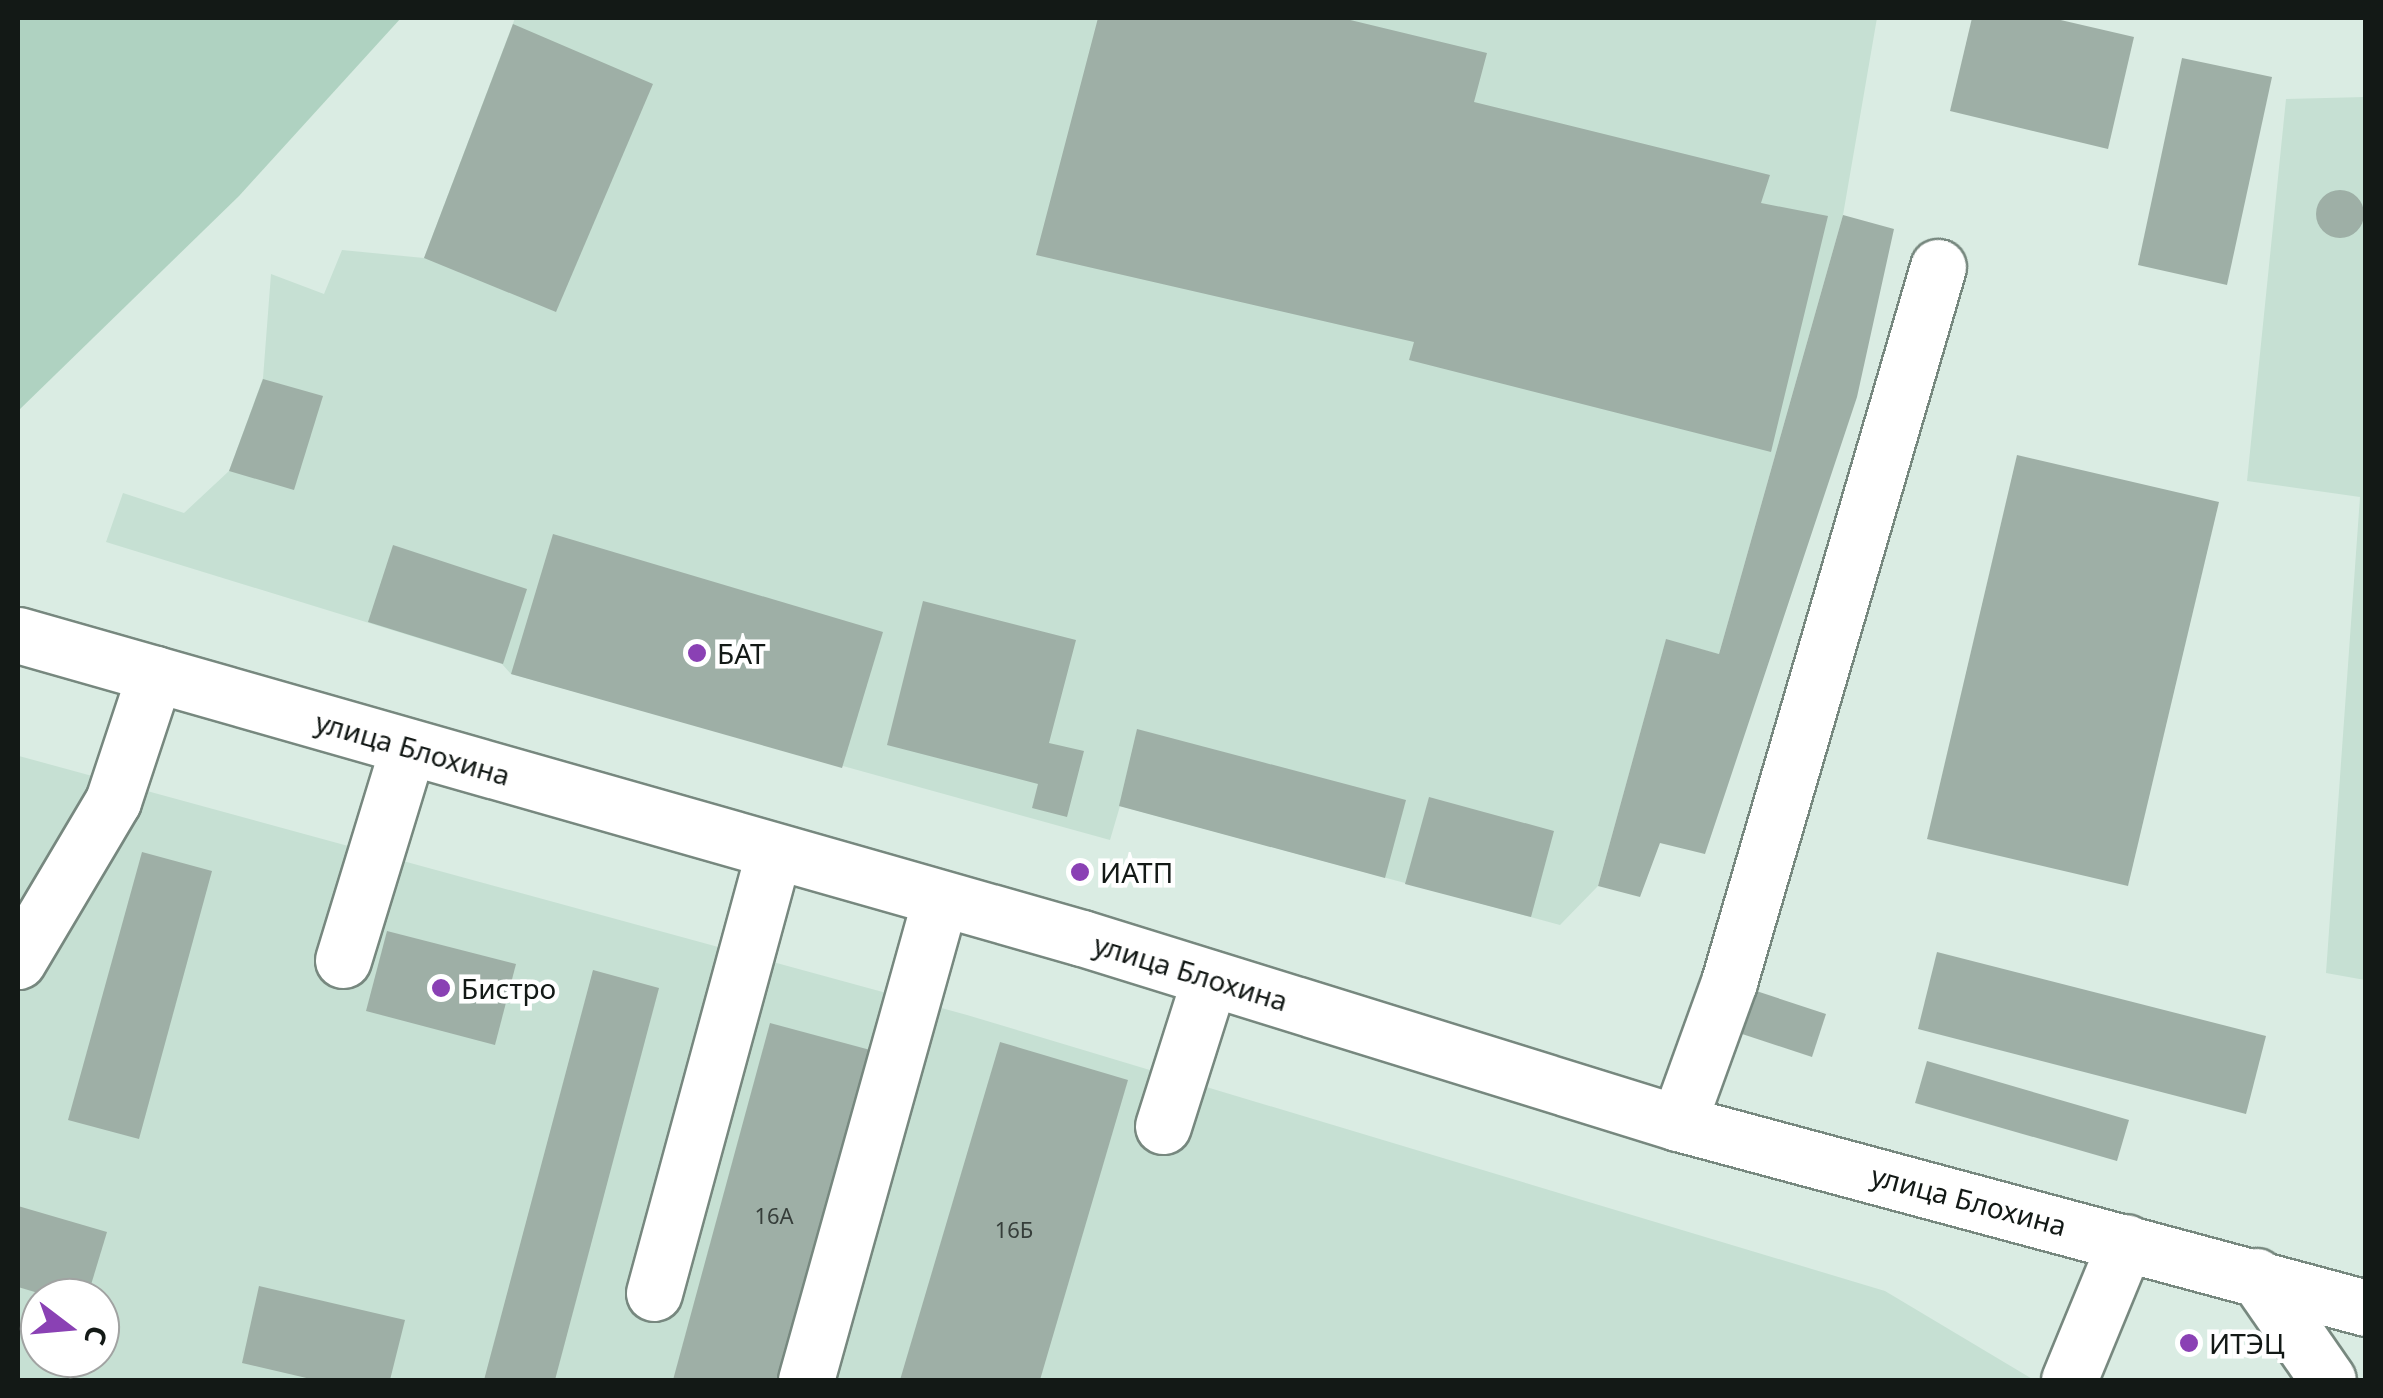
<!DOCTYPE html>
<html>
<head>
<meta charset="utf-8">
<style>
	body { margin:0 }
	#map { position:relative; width:2383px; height:1398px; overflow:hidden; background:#daece3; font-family:"Noto Sans",sans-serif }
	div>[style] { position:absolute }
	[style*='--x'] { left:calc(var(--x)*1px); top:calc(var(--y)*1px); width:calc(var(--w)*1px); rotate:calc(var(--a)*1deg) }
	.built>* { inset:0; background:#c6e0d3 }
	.green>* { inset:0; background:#afd2c1 }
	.building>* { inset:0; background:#9eafa6 }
	.round { border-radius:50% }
	.roads { filter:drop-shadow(2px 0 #77887f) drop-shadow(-2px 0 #77887f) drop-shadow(0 2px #77887f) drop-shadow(0 -2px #77887f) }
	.minor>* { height:55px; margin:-27.5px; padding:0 27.5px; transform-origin:27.5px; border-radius:27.5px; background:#fff }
	.dots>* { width:28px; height:28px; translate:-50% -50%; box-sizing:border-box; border:5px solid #fff; border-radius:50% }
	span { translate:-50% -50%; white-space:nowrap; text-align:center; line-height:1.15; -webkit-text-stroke:9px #fff; paint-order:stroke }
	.number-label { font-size:22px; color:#363e3a }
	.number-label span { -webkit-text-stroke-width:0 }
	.poi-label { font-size:28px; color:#131916 }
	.left { translate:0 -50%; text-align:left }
	.street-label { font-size:28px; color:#131916 }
	.frame { position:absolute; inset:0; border:20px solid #131916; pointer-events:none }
	.north { position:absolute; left:20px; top:1278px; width:100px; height:100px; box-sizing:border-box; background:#fff; border:2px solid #a1a3a2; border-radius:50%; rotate:106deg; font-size:28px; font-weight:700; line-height:40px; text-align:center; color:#131916 }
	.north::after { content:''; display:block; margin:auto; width:35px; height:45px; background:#8a41b4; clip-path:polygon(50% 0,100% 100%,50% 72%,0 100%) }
</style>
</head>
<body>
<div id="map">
	<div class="built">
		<div style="clip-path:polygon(515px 18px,1877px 18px,1843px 215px,1719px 654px,1666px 640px,1598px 886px,1560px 925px,1120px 806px,1110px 840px,511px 674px,502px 664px,106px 542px,123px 493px,184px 513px,229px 471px,263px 378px,271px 274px,324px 294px,342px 250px,424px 258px)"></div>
		<div style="clip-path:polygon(2365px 97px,2366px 97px,2365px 980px,2326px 973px,2360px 497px,2247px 481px,2286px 99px)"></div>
		<div style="clip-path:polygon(evenodd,19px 756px,967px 1015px,1885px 1291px,2034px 1380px,18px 1380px,19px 756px,40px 1298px,100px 1298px,100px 1358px,40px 1358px,40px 1298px)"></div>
	</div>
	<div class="green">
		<div style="clip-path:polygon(18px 18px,401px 18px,239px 196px,18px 411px)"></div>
	</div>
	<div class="building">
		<div style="clip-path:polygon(1098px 18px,1342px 18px,1487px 53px,1474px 102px,1770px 175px,1761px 203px,1828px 216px,1771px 452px,1409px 360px,1414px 342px,1036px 255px)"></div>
		<div style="clip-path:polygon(1972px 18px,2052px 18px,2134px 37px,2108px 149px,1950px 111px)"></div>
		<div style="clip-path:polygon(513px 24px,653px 84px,556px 312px,424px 258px)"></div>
		<div style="clip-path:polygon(2182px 58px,2272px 77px,2227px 285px,2138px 265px)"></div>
		<div class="round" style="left:2316px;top:190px;width:48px;height:48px"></div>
		<div style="clip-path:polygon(1843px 215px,1894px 229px,1857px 397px,1705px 854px,1660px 843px,1640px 897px,1598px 886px,1666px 639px,1719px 654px)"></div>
		<div style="clip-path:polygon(263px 379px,323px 396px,294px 490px,229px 471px)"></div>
		<div style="clip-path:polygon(2017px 455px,2219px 502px,2128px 886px,1927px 839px)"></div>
		<div style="clip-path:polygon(553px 534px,883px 632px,842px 768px,511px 674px)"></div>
		<div style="clip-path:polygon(393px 545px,527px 589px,503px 664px,368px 622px)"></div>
		<div style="clip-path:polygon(923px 601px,1076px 640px,1049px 743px,1084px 751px,1067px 817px,1032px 808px,1038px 784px,887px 745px)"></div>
		<div style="clip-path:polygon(1137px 729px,1406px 800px,1385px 878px,1119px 806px)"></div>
		<div style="clip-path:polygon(1429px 797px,1554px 831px,1531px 917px,1405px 884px)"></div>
		<div style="clip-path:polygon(142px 852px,212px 871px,139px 1139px,68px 1120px)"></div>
		<div style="clip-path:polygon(387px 931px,516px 964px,495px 1045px,366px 1011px)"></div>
		<div style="clip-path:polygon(1937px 952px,2266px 1036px,2246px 1114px,1918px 1029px)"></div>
		<div style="clip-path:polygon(593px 970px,659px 988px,555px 1380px,484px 1380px)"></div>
		<div style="clip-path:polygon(1738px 985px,1826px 1014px,1812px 1057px,1724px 1028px)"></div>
		<div style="clip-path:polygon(770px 1023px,874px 1051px,785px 1380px,673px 1380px)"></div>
		<div style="clip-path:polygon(1000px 1042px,1128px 1080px,1040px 1380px,900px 1380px)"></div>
		<div style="clip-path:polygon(1927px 1061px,2129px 1120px,2117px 1161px,1915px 1103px)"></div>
		<div style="clip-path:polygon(18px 1206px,107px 1232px,87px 1298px,55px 1298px,18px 1287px)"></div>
		<div style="clip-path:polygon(259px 1286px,405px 1320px,390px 1380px,315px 1380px,242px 1363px)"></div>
	</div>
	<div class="roads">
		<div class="minor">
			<div style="--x:18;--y:635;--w:1106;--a:15.9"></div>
			<div style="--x:1082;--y:938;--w:624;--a:17.24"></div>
			<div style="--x:1678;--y:1123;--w:712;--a:15.05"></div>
			<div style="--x:343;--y:960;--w:223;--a:-73"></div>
			<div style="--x:18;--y:961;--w:186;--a:-59.3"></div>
			<div style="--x:113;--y:801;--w:134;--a:-71.7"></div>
			<div style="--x:1678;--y:1123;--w:150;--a:-70.1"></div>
			<div style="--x:1729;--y:982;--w:745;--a:-73.71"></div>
			<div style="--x:1163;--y:1126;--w:155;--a:-72.4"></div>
			<div style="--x:2256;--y:1276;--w:126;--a:55.3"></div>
			<div style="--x:654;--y:1293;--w:457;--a:-74.8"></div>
			<div style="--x:806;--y:1380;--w:498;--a:-74.4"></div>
			<div style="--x:2069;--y:1380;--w:149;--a:-67.6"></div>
		</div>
	</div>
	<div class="dots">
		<div style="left:697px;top:653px;background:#8a41b4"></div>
		<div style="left:1080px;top:872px;background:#8a41b4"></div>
		<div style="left:441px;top:988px;background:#8a41b4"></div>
		<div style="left:2189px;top:1343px;background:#8a41b4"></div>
	</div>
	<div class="number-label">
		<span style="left:774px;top:1216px">16А</span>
		<span style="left:1014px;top:1230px">16Б</span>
	</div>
	<div class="poi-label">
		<span class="left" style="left:717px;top:653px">БАТ</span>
		<span class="left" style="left:1100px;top:872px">ИАТП</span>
		<span class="left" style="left:461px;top:988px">Бистро</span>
		<span class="left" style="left:2209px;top:1343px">ИТЭЦ</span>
	</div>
	<div class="street-label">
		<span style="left:413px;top:748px;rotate:16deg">улица Блохина</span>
		<span style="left:1191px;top:972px;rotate:17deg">улица Блохина</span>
		<span style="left:1969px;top:1200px;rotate:15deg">улица Блохина</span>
	</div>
	<div class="frame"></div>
	<div class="north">С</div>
</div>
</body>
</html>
